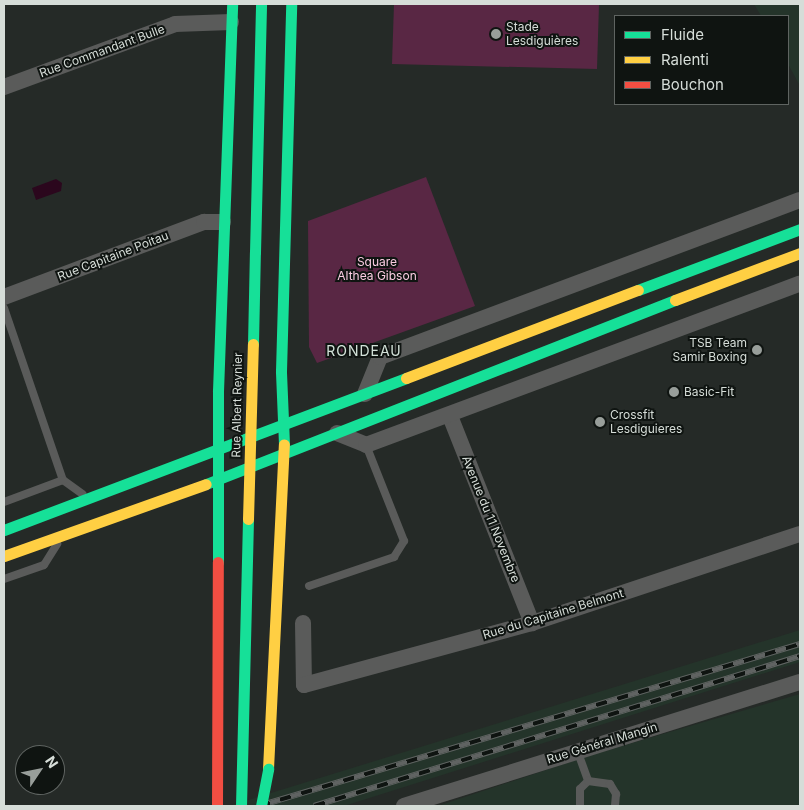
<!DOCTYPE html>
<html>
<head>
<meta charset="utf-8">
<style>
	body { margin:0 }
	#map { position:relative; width:804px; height:810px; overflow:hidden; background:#252a27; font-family:Inter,sans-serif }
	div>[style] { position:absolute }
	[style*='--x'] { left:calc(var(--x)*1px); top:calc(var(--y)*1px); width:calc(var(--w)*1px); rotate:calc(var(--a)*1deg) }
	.built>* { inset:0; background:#24342a }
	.green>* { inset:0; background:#592744 }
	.water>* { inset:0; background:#2b071d }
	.lane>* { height:8px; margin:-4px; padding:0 4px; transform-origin:4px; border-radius:4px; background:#5a5b5a }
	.street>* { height:16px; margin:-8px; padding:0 8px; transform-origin:8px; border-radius:8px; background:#5a5b5a }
	.fast>* { height:11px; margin:-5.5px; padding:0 5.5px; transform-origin:5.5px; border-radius:5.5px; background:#16e098 }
	.slow>* { height:11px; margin:-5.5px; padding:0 5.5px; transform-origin:5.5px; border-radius:5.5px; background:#ffcf43 }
	.jam>* { height:11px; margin:-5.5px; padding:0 5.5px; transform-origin:5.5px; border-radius:5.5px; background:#f24e42 }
	.rail>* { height:5.5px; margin-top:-2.75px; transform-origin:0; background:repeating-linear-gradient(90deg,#0f1411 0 11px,#606362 0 22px); box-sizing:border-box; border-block:1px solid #606362 }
	.fast-bridge>* { height:11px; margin:-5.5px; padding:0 5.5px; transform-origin:5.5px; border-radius:5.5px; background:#16e098 }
	.slow-bridge>* { height:11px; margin:-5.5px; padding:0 5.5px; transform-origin:5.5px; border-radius:5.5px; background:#ffcf43 }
	.dots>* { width:14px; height:14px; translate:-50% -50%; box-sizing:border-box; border:2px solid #0f1411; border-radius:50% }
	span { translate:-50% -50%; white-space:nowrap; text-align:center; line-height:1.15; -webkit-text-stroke:4px #0f1411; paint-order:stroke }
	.poi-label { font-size:12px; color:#d6ddd8 }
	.left { translate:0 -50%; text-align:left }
	.right { translate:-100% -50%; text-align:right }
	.street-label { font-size:12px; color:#d6ddd8 }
	.park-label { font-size:12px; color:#facbe1 }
	.neighbourhood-label { font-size:14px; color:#d3e1d8; letter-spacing:1px }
	.frame { position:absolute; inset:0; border:5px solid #d6ddd8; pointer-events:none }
	.legend { position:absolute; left:614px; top:15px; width:175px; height:90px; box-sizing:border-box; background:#0f1411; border:1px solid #5f6461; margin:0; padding:6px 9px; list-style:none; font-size:15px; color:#d6ddd8 }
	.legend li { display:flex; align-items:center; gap:10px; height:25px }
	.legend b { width:25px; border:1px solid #5f6461 }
	.north { position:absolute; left:15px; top:745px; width:50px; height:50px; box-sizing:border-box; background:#0f1411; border:1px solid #5f6461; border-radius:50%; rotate:56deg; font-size:14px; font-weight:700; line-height:20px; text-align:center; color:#d6ddd8 }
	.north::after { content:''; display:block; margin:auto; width:18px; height:22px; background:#989e9a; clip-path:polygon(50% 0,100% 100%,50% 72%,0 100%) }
</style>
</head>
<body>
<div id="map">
	<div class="built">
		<div style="clip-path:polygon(754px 4px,800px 4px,800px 86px,788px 64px,788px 16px,761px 16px)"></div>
		<div style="clip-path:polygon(800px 630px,800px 662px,344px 806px,229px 806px)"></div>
		<div style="clip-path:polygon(800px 694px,800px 806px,438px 806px,591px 755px)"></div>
	</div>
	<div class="green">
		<div style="clip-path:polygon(394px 4px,599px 4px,597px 69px,392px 64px)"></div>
		<div style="clip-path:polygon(426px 177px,475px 306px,317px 363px,309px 347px,308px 221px)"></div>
	</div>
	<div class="water">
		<div style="clip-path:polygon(56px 179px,62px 183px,61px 191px,36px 200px,32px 188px)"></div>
	</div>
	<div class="lane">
		<div style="--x:4;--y:308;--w:182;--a:71.1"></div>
		<div style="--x:63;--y:480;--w:24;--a:36"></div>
		<div style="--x:4;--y:502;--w:63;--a:-20.4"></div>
		<div style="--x:4;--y:579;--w:42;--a:-19.3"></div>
		<div style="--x:44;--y:565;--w:25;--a:-58"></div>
		<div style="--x:309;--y:586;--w:90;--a:-18.8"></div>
		<div style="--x:394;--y:557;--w:19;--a:-58"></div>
		<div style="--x:404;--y:541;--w:103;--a:-111.6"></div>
		<div style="--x:577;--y:750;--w:33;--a:70"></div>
		<div style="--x:588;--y:781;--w:11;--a:135"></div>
		<div style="--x:580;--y:789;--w:17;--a:90"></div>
		<div style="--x:588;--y:781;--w:22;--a:8"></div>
		<div style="--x:610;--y:784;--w:12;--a:59"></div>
		<div style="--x:616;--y:794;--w:12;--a:95"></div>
	</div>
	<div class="street">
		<div style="--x:4;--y:87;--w:182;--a:-20.2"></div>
		<div style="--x:175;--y:24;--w:56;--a:-2"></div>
		<div style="--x:4;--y:297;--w:214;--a:-20.6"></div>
		<div style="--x:204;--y:222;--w:19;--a:0"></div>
		<div style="--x:365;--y:394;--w:40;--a:-68"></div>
		<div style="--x:380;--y:357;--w:448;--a:-20.5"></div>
		<div style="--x:450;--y:416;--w:223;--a:68.4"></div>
		<div style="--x:337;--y:433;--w:31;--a:22"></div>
		<div style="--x:366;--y:445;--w:463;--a:-20.4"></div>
		<div style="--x:303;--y:623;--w:62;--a:89.1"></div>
		<div style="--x:304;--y:685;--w:236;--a:-15.2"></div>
		<div style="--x:532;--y:623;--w:282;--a:-18.4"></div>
		<div style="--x:404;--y:806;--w:415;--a:-17.4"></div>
	</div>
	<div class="fast">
		<div style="--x:255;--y:252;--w:248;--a:-88.6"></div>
		<div style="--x:638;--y:290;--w:173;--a:-20.6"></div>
		<div style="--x:284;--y:444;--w:73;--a:-92.4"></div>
		<div style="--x:281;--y:371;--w:367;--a:-88.4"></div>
		<div style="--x:206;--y:484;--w:504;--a:-21.42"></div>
		<div style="--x:4;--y:530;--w:430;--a:-20.7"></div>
		<div style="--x:218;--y:562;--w:171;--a:-90"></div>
		<div style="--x:218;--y:391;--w:387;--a:-87.9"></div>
		<div style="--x:241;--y:806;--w:287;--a:-88.6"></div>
	</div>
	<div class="slow">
		<div style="--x:675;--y:300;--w:134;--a:-20.6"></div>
		<div style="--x:406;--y:378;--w:248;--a:-20.8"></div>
		<div style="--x:4;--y:556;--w:214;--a:-19.6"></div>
		<div style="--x:268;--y:769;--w:325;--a:-87.2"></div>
	</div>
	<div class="jam">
		<div style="--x:217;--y:806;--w:244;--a:-89.8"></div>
	</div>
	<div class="rail">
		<div style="--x:259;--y:806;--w:565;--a:-16.67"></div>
		<div style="--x:314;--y:806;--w:509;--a:-17.15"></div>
	</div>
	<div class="fast-bridge">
		<div style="--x:253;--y:344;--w:92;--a:-88.8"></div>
		<div style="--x:261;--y:806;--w:38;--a:-79"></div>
	</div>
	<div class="slow-bridge">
		<div style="--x:248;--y:519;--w:175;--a:-88.4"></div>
	</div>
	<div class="dots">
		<div style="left:496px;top:34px;background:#989e9a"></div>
		<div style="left:757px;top:350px;background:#989e9a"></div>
		<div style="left:674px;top:392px;background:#989e9a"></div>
		<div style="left:600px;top:422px;background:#989e9a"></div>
	</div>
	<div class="poi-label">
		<span class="left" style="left:506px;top:34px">Stade<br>Lesdiguières</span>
		<span class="right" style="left:747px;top:350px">TSB Team<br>Samir Boxing</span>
		<span class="left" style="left:684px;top:392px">Basic-Fit</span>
		<span class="left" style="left:610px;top:422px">Crossfit<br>Lesdiguieres</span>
	</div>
	<div class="street-label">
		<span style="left:102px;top:51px;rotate:-20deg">Rue Commandant Bulle</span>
		<span style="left:113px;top:256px;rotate:-21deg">Rue Capitaine Poitau</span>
		<span style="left:237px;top:405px;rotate:-89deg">Rue Albert Reynier</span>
		<span style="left:491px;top:519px;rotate:68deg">Avenue du 11 Novembre</span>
		<span style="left:553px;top:614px;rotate:-17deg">Rue du Capitaine Belmont</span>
		<span style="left:602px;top:743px;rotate:-17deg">Rue Général Mangin</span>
	</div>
	<div class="park-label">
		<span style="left:377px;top:269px">Square<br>Althea Gibson</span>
	</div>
	<div class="neighbourhood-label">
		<span style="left:364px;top:351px">RONDEAU</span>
	</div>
	<div class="frame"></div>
	<ul class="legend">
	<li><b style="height:6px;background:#16e098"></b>Fluide</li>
	<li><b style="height:6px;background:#ffcf43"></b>Ralenti</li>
	<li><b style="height:6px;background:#f24e42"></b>Bouchon</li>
	</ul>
	<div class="north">N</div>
</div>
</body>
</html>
